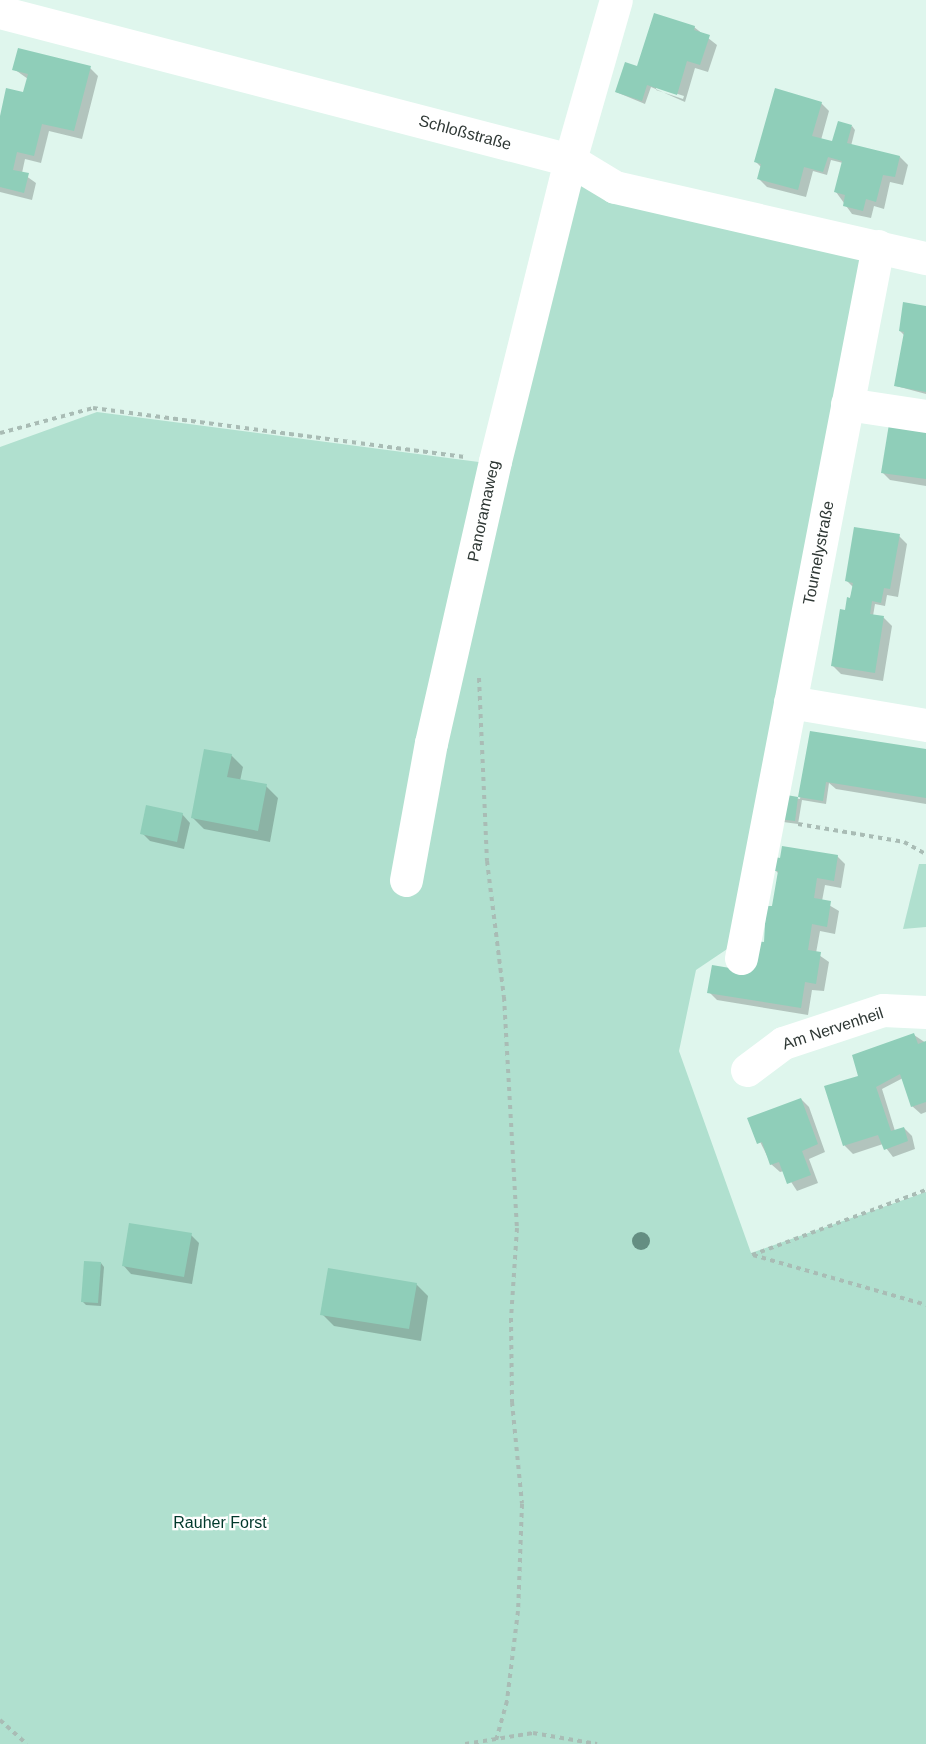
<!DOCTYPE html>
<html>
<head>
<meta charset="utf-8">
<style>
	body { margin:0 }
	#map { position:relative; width:926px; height:1744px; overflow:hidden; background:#dff6ed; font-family:Arial,sans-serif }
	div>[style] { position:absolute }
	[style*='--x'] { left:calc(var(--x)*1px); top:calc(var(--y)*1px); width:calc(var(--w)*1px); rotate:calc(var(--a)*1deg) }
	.green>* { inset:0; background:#b0e0cf }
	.shadow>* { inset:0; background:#0003 }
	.building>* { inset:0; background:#8fceb9 }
	.path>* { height:4px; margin-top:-2px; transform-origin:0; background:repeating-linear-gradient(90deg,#a9bcb5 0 4.5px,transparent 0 9px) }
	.minor>* { height:33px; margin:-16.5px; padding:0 16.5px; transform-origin:16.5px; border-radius:16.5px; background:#fff }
	.trees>* { width:18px; height:18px; margin:-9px; border-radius:50%; background:#648e82 }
	span { translate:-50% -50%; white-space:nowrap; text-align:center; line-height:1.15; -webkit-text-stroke:4.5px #fff; paint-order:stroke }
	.street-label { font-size:16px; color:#2f3835 }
	.park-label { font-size:16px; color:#00382b }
</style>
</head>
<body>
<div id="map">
	<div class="green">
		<div style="clip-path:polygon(570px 160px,878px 246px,745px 937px,696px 970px,679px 1051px,751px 1253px,926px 1192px,926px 1744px,0 1744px,0 447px,97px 412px,494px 464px)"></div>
		<div style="clip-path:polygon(919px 864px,926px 864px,926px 927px,903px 929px)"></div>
	</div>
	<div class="shadow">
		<div style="clip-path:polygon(evenodd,694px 27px,717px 45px,708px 72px,695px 68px,685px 102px,651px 87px,645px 104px,616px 92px,638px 68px,694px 27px,656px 87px,684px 96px,683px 99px,656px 90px,656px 87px)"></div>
		<div style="clip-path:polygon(90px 68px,98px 76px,82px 139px,49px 131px,41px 163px,25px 159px,22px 173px,36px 183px,32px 200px,0 192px,0 121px,23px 94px,28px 79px,14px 69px)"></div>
		<div style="clip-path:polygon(821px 103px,829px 111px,821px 140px,833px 143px,852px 126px,855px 130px,851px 146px,900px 157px,908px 165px,903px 185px,890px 182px,884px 209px,874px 206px,871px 218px,852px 214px,836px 192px,843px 163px,831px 160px,827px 175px,813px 171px,806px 197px,767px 187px,759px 179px,762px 168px,756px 162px)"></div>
		<div style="clip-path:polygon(926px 307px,926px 394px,896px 386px,905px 336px,900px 331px)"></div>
		<div style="clip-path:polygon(926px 431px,926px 486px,890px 480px,882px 472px)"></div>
		<div style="clip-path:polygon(899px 536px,907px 544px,898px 597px,887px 595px,885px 606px,875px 604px,873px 616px,884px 618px,892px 626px,883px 681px,841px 674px,833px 666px,853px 587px,847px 581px)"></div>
		<div style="clip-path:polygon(811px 732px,926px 751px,926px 804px,836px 789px,829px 783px,826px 804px,802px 800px,798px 824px,776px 821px,776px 795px,800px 799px)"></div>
		<div style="clip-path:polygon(231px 755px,243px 767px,240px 781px,266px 786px,278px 798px,270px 842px,204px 829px,192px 817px)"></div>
		<div style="clip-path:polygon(182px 814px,190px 823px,184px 849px,150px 841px,142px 833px)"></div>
		<div style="clip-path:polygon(837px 856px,845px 864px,841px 888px,825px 885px,822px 901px,839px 911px,835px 934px,820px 931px,816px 953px,829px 962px,824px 991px,812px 990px,808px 1015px,717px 1000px,709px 992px,749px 973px,765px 943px,779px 874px,775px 870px)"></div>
		<div style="clip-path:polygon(914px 1035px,926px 1043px,926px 1112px,921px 1114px,912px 1106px,903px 1078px,882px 1089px,895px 1131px,904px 1128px,912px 1136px,915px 1149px,893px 1157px,883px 1144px,853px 1154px,845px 1146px,826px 1087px,861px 1076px)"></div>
		<div style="clip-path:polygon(801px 1099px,809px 1107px,825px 1152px,809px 1159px,818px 1183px,797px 1191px,784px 1171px,780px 1172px,771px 1164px,749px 1119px)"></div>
		<div style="clip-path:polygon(191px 1235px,199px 1243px,192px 1284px,131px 1274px,123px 1265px)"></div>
		<div style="clip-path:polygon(101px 1263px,104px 1267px,101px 1306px,86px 1305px,82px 1301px)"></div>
		<div style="clip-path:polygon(416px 1284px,428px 1296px,421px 1341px,334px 1326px,322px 1314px)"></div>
	</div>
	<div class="building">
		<div style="clip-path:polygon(654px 13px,695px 26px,694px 30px,710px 35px,700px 65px,687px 61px,677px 95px,647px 85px,642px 101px,615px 92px,625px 62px,637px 66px)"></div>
		<div style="clip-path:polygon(18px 48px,91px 66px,74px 131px,42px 124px,34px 156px,17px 152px,13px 170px,29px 173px,24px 193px,0 187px,0 116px,6px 88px,23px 92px,28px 74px,12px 70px)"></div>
		<div style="clip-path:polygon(775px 88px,822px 102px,812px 136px,832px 141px,838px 121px,852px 125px,847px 143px,900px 156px,895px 177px,883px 175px,876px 202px,866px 199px,863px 211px,843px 206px,845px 195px,834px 192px,842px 161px,828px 157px,823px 172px,804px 167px,798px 190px,757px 179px,761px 164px,754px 162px)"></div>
		<div style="clip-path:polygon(903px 302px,926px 306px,926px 392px,894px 386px,904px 332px,899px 331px)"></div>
		<div style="clip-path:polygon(889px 424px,926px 430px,926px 479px,881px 473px)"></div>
		<div style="clip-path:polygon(854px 527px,900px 534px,890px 589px,884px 588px,881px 603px,872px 601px,870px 614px,884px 616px,875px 673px,831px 666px,840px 609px,845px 610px,847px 597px,850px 598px,853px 583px,845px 581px)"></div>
		<div style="clip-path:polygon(810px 731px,926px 749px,926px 798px,826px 782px,823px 801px,798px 797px)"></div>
		<div style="clip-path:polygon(204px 749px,232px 754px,227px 777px,267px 784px,258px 831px,191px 818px)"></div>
		<div style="clip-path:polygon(775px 793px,798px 797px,795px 821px,771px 818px)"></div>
		<div style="clip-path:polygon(146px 805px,183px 813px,177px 842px,140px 834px)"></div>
		<div style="clip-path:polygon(782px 846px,838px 855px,834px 881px,817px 878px,814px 898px,831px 901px,827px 927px,812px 924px,808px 950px,821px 952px,816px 984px,805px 982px,801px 1008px,707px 993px,712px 965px,748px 971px,755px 941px,764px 942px,766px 906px,772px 906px,778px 871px,773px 871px,775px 857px,780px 858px)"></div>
		<div style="clip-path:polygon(914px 1033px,918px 1044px,926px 1041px,926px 1102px,911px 1107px,900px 1074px,876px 1087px,891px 1131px,904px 1127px,908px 1141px,884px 1150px,878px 1135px,843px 1146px,824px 1086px,858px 1076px,852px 1055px)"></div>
		<div style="clip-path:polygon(801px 1098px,818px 1144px,802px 1151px,811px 1175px,787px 1184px,779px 1162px,770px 1165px,762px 1142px,757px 1144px,747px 1118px)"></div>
		<div style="clip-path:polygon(129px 1223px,192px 1233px,184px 1277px,122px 1266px)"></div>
		<div style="clip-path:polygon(84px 1261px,101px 1262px,98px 1303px,81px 1302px)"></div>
		<div style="clip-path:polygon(328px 1268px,417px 1283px,409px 1329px,320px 1315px)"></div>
	</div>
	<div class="path">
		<div style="--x:0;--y:433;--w:96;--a:-15"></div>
		<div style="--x:93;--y:408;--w:377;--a:7.5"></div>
		<div style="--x:479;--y:678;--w:183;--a:87.5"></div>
		<div style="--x:487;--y:861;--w:137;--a:82.9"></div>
		<div style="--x:504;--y:997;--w:231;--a:86.8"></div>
		<div style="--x:517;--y:1228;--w:90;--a:93.8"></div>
		<div style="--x:511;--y:1318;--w:84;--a:89.3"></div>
		<div style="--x:512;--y:1402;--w:102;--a:84.4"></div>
		<div style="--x:522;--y:1504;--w:107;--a:92.1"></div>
		<div style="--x:518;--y:1611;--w:91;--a:97"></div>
		<div style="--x:507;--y:1701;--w:45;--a:105.6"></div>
		<div style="--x:798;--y:824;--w:108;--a:9.6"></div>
		<div style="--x:904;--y:842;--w:25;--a:29"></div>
		<div style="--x:752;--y:1255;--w:186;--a:-20.5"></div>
		<div style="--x:753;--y:1255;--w:180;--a:16.1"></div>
		<div style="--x:0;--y:1720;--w:36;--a:42"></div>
		<div style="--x:465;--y:1744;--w:69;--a:-9.2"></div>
		<div style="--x:533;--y:1733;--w:65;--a:9.8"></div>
	</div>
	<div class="minor">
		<div style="--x:0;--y:12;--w:589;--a:14.56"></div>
		<div style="--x:570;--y:160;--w:52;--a:31"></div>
		<div style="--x:615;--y:187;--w:319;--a:12.9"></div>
		<div style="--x:847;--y:404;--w:80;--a:8.6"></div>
		<div style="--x:790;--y:702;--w:138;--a:9.6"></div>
		<div style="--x:406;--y:880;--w:139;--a:-79.7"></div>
		<div style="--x:431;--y:743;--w:289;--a:-77.2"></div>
		<div style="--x:495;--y:461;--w:310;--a:-76"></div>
		<div style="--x:570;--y:160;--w:166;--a:-74"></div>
		<div style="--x:741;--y:958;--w:725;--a:-79.11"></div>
		<div style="--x:747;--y:1070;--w:45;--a:-36.9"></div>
		<div style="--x:783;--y:1043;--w:105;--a:-18.3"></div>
		<div style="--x:883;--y:1010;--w:43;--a:2.7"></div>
	</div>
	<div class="trees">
		<div style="left:641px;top:1241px"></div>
	</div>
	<div class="street-label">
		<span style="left:465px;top:133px;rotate:15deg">Schloßstraße</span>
		<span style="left:484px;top:511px;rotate:-78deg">Panoramaweg</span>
		<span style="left:819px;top:553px;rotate:-79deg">Tournelystraße</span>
		<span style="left:833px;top:1029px;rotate:-18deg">Am Nervenheil</span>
	</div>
	<div class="park-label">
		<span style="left:220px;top:1523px">Rauher Forst</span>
	</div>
</div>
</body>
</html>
